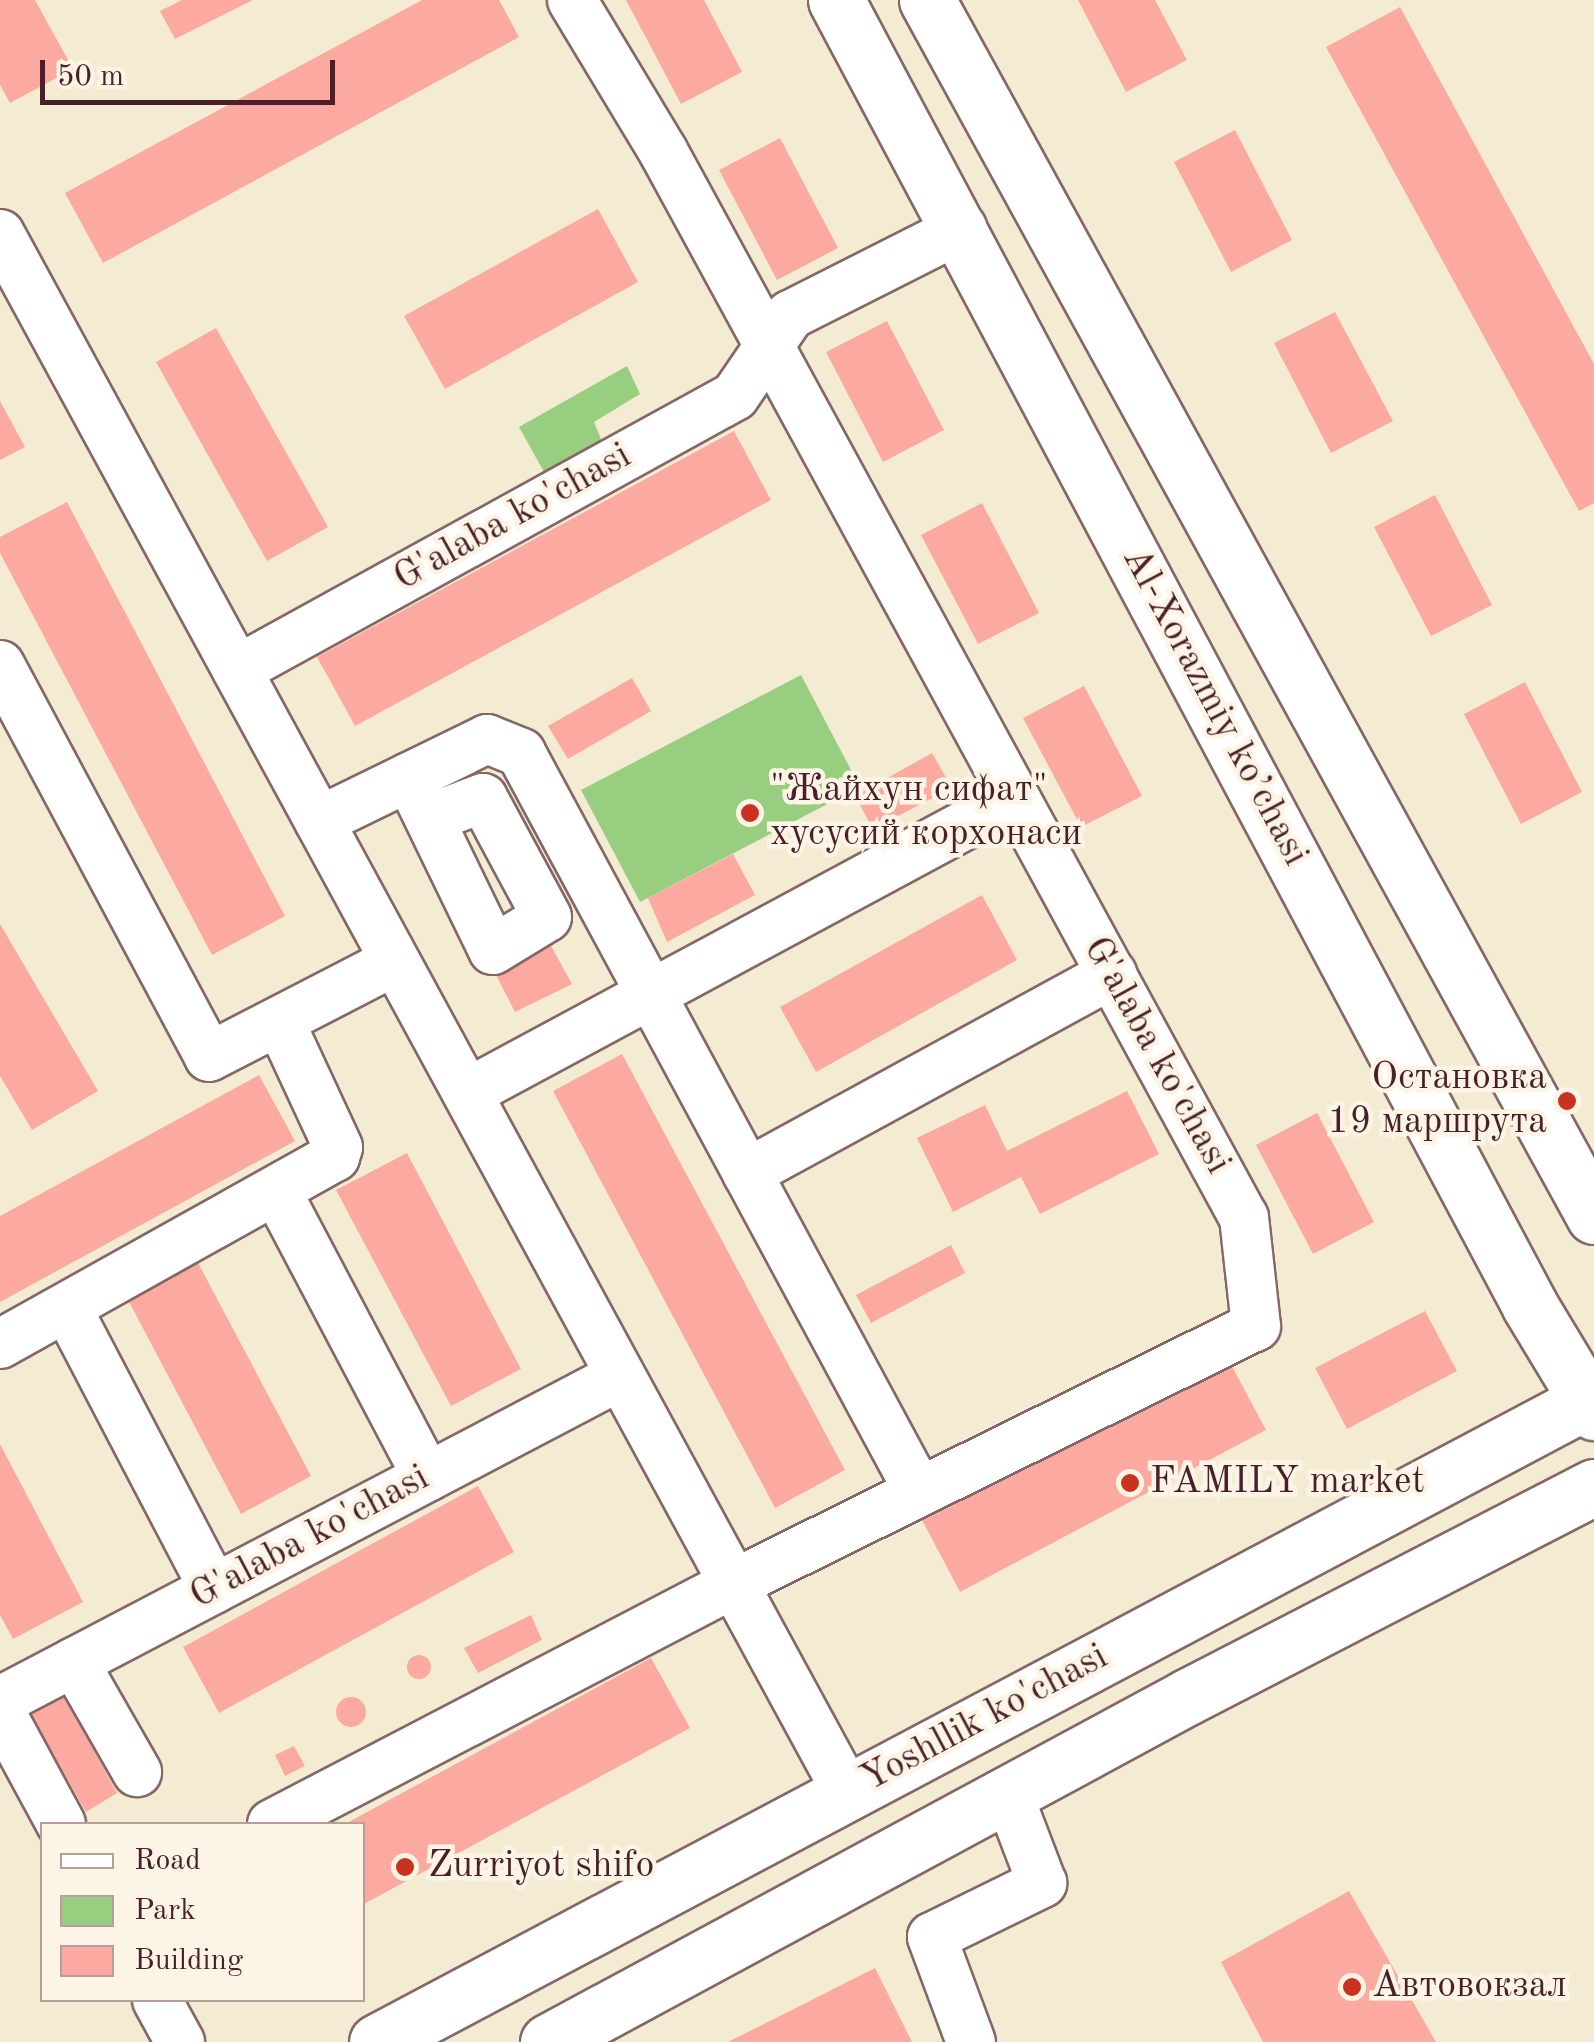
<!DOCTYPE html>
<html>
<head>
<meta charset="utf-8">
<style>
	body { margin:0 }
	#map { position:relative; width:1594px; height:2042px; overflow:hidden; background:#f3ecd3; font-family:"Old Standard TT",serif }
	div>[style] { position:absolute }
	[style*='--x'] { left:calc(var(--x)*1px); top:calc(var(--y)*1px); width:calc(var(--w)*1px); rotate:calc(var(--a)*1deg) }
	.green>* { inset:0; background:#98ce7f }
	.building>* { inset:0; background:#fca9a1 }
	.round { border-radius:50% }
	.roads { filter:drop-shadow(2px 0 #856766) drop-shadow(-2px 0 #856766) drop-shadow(0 2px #856766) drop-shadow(0 -2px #856766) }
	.minor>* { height:48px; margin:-24px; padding:0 24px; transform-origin:24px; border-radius:24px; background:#fff }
	.major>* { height:55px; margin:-27.5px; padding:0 27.5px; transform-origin:27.5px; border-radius:27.5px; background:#fff }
	.dots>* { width:28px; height:28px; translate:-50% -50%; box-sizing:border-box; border:5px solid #fcf5e5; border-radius:50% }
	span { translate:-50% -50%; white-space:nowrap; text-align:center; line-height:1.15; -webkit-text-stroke:9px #fcf5e5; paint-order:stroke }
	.street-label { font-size:38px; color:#4a1f2b }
	.poi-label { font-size:38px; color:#4a1f2b }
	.left { translate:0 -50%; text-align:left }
	.right { translate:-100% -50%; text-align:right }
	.legend { position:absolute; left:40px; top:1822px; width:325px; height:180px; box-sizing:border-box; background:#fcf5e5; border:2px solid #b59f9b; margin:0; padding:12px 18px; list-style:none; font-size:30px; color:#4a1f2b }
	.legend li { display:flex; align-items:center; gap:20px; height:50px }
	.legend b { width:50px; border:2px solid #b59f9b }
	.scale { position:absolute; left:40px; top:60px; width:295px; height:45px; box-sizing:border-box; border:5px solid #4a1f2b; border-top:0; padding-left:12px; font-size:30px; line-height:35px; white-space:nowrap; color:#4a1f2b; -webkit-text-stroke:8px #fcf5e5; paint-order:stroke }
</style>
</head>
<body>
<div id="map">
	<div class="green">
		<div style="clip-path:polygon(627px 366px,640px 394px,594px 422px,605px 449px,549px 481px,519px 427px)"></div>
		<div style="clip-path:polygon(801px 675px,860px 787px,640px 902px,581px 790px)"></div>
	</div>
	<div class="building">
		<div style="clip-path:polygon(0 0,35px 0,73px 69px,10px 103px,0 85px)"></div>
		<div style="clip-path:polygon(182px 0,253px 0,175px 39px,160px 11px)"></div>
		<div style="clip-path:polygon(422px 0,499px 0,519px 37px,103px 263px,65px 193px)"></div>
		<div style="clip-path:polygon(626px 0,704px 0,742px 72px,681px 104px)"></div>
		<div style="clip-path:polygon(1078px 0,1155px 0,1187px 60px,1126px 92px)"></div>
		<div style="clip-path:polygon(1400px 7px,1594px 364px,1594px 503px,1579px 511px,1326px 47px)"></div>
		<div style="clip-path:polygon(1235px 130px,1292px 240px,1231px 272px,1174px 162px)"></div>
		<div style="clip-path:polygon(780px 138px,838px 248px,777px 280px,719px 170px)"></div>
		<div style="clip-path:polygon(598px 209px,638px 282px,445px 389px,404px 316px)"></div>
		<div style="clip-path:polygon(1335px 312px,1393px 421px,1331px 453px,1274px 343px)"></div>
		<div style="clip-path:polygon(887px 321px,944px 430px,883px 462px,826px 352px)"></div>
		<div style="clip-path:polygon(216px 328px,328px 527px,267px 561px,156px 362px)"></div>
		<div style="clip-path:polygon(0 401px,25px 447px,0 460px)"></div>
		<div style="clip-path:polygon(734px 431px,771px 500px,355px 726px,317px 657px)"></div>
		<div style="clip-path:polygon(1435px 495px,1492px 605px,1431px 636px,1374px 527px)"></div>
		<div style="clip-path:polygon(67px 502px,285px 916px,212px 955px,0 553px,0 537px)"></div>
		<div style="clip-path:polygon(982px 503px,1039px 613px,978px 644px,921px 535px)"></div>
		<div style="clip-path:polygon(632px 678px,651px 711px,568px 759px,548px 726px)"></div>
		<div style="clip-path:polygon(1525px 682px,1582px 792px,1521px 824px,1464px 714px)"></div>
		<div style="clip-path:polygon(1084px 686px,1142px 796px,1081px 827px,1023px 718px)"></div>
		<div style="clip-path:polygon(932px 753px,952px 788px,873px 829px,855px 796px)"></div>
		<div style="clip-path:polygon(733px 854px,755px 895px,667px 942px,648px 898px)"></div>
		<div style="clip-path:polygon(982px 895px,1017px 960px,816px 1072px,780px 1007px)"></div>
		<div style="clip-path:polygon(0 924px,98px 1091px,32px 1130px,0 1076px)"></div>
		<div style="clip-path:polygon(544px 933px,572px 984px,515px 1012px,492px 967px)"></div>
		<div style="clip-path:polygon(622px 1054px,845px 1470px,775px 1508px,553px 1091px)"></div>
		<div style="clip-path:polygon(259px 1075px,295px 1141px,0 1302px,0 1216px)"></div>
		<div style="clip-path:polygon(1127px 1091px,1159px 1154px,1040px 1214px,1021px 1177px,953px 1212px,917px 1138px,985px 1105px,1007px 1151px)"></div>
		<div style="clip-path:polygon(1317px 1113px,1374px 1222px,1313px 1254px,1256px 1145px)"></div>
		<div style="clip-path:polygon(407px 1153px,521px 1369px,451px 1406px,336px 1190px)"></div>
		<div style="clip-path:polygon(951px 1245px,965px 1273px,871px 1323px,856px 1295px)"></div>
		<div style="clip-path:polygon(197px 1261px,311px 1476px,241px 1514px,127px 1298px)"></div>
		<div style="clip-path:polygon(1425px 1311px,1457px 1371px,1347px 1429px,1315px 1368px)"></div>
		<div style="clip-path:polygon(1227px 1357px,1266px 1430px,960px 1592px,921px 1518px)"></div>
		<div style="clip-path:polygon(0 1444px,83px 1602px,13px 1639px,0 1615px)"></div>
		<div style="clip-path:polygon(478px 1486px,514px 1552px,219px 1713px,183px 1647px)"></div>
		<div style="clip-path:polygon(531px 1615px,542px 1640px,478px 1673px,464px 1648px)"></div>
		<div class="round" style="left:407px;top:1655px;width:24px;height:24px"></div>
		<div style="clip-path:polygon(651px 1658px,690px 1728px,362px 1905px,362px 1824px,345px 1824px)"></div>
		<div style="clip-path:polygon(62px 1692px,117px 1793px,86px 1812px,30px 1713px)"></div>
		<div class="round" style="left:336px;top:1697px;width:30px;height:30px"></div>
		<div style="clip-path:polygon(294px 1746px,305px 1766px,285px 1776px,275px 1755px)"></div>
		<div style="clip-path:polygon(1349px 1891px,1436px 2042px,1263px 2042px,1221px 1962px)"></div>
		<div style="clip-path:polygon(875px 1968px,912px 2042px,728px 2042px)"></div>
	</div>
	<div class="roads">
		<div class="minor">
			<div style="--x:0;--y:234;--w:1773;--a:61.47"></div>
			<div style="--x:0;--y:665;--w:444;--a:61.9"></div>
			<div style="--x:209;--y:1057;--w:209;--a:-27.3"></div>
			<div style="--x:237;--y:670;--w:568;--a:-28.82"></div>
			<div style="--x:735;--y:396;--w:98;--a:-55.8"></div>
			<div style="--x:790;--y:315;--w:193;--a:-26.8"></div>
			<div style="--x:409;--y:777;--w:192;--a:64.1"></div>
			<div style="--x:493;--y:950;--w:63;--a:-31.4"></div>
			<div style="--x:547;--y:917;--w:135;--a:-118.3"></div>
			<div style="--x:483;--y:798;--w:57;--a:159.3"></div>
			<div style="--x:319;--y:821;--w:187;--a:-26"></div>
			<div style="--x:487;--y:739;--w:37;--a:22"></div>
			<div style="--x:521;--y:753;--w:839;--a:61.69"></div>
			<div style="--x:467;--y:1093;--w:622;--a:-28.29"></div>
			<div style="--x:747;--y:1173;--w:416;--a:-28.6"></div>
			<div style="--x:278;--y:1194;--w:320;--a:62.2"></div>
			<div style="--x:67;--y:1308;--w:317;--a:62.4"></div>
			<div style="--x:0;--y:1344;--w:384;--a:-29.2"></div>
			<div style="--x:335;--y:1157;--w:10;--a:-73"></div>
			<div style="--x:338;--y:1147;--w:136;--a:-114.9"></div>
			<div style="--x:74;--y:1662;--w:127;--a:60.2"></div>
			<div style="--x:0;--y:1701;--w:700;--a:-27.66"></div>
			<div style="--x:0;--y:1711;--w:128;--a:61.6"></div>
			<div style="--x:272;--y:1824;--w:520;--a:-27.5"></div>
			<div style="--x:733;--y:1584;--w:583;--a:-26.26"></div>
			<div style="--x:1256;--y:1326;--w:109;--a:-96.3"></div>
			<div style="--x:1244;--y:1218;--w:1215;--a:-118.57"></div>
			<div style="--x:663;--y:151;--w:176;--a:-121.1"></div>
			<div style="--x:157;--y:2000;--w:48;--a:61.3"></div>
			<div style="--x:971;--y:2042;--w:112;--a:-110.4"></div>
			<div style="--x:932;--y:1937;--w:123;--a:-26.1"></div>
			<div style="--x:1042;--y:1883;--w:95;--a:-110.9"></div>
		</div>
		<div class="major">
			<div style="--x:836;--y:0;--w:1479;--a:62.01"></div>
			<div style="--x:1530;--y:1306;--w:124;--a:58.9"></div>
			<div style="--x:927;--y:0;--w:1387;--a:61.25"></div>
			<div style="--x:377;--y:2042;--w:1377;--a:-27.92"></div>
			<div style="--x:548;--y:2042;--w:726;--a:-28.36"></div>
			<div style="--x:1187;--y:1697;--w:458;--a:-27.3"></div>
		</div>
	</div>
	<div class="dots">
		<div style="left:750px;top:813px;background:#c8321e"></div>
		<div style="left:1567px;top:1101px;background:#c8321e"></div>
		<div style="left:1130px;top:1483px;background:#c8321e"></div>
		<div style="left:405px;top:1867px;background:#c8321e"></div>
		<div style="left:1352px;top:1987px;background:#c8321e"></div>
	</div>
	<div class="street-label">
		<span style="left:513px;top:518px;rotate:-29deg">G'alaba ko'chasi</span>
		<span style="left:1214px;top:707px;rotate:62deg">Al-Xorazmiy ko’chasi</span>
		<span style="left:1156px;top:1056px;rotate:61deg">G'alaba ko'chasi</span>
		<span style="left:310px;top:1538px;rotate:-28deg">G'alaba ko'chasi</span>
		<span style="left:985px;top:1719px;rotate:-28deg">Yoshllik ko'chasi</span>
	</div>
	<div class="poi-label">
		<span class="left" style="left:770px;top:813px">"Жайхун сифат"<br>хусусий корхонаси</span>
		<span class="right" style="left:1547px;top:1101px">Остановка<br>19 маршрута</span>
		<span class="left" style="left:1150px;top:1483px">FAMILY market</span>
		<span class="left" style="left:428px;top:1867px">Zurriyot shifo</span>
		<span class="left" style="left:1372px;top:1987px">Автовокзал</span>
	</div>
	<ul class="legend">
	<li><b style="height:12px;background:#fff"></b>Road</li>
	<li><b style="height:28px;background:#98ce7f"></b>Park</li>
	<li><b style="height:28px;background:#fca9a1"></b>Building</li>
	</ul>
	<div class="scale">50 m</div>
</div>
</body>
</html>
